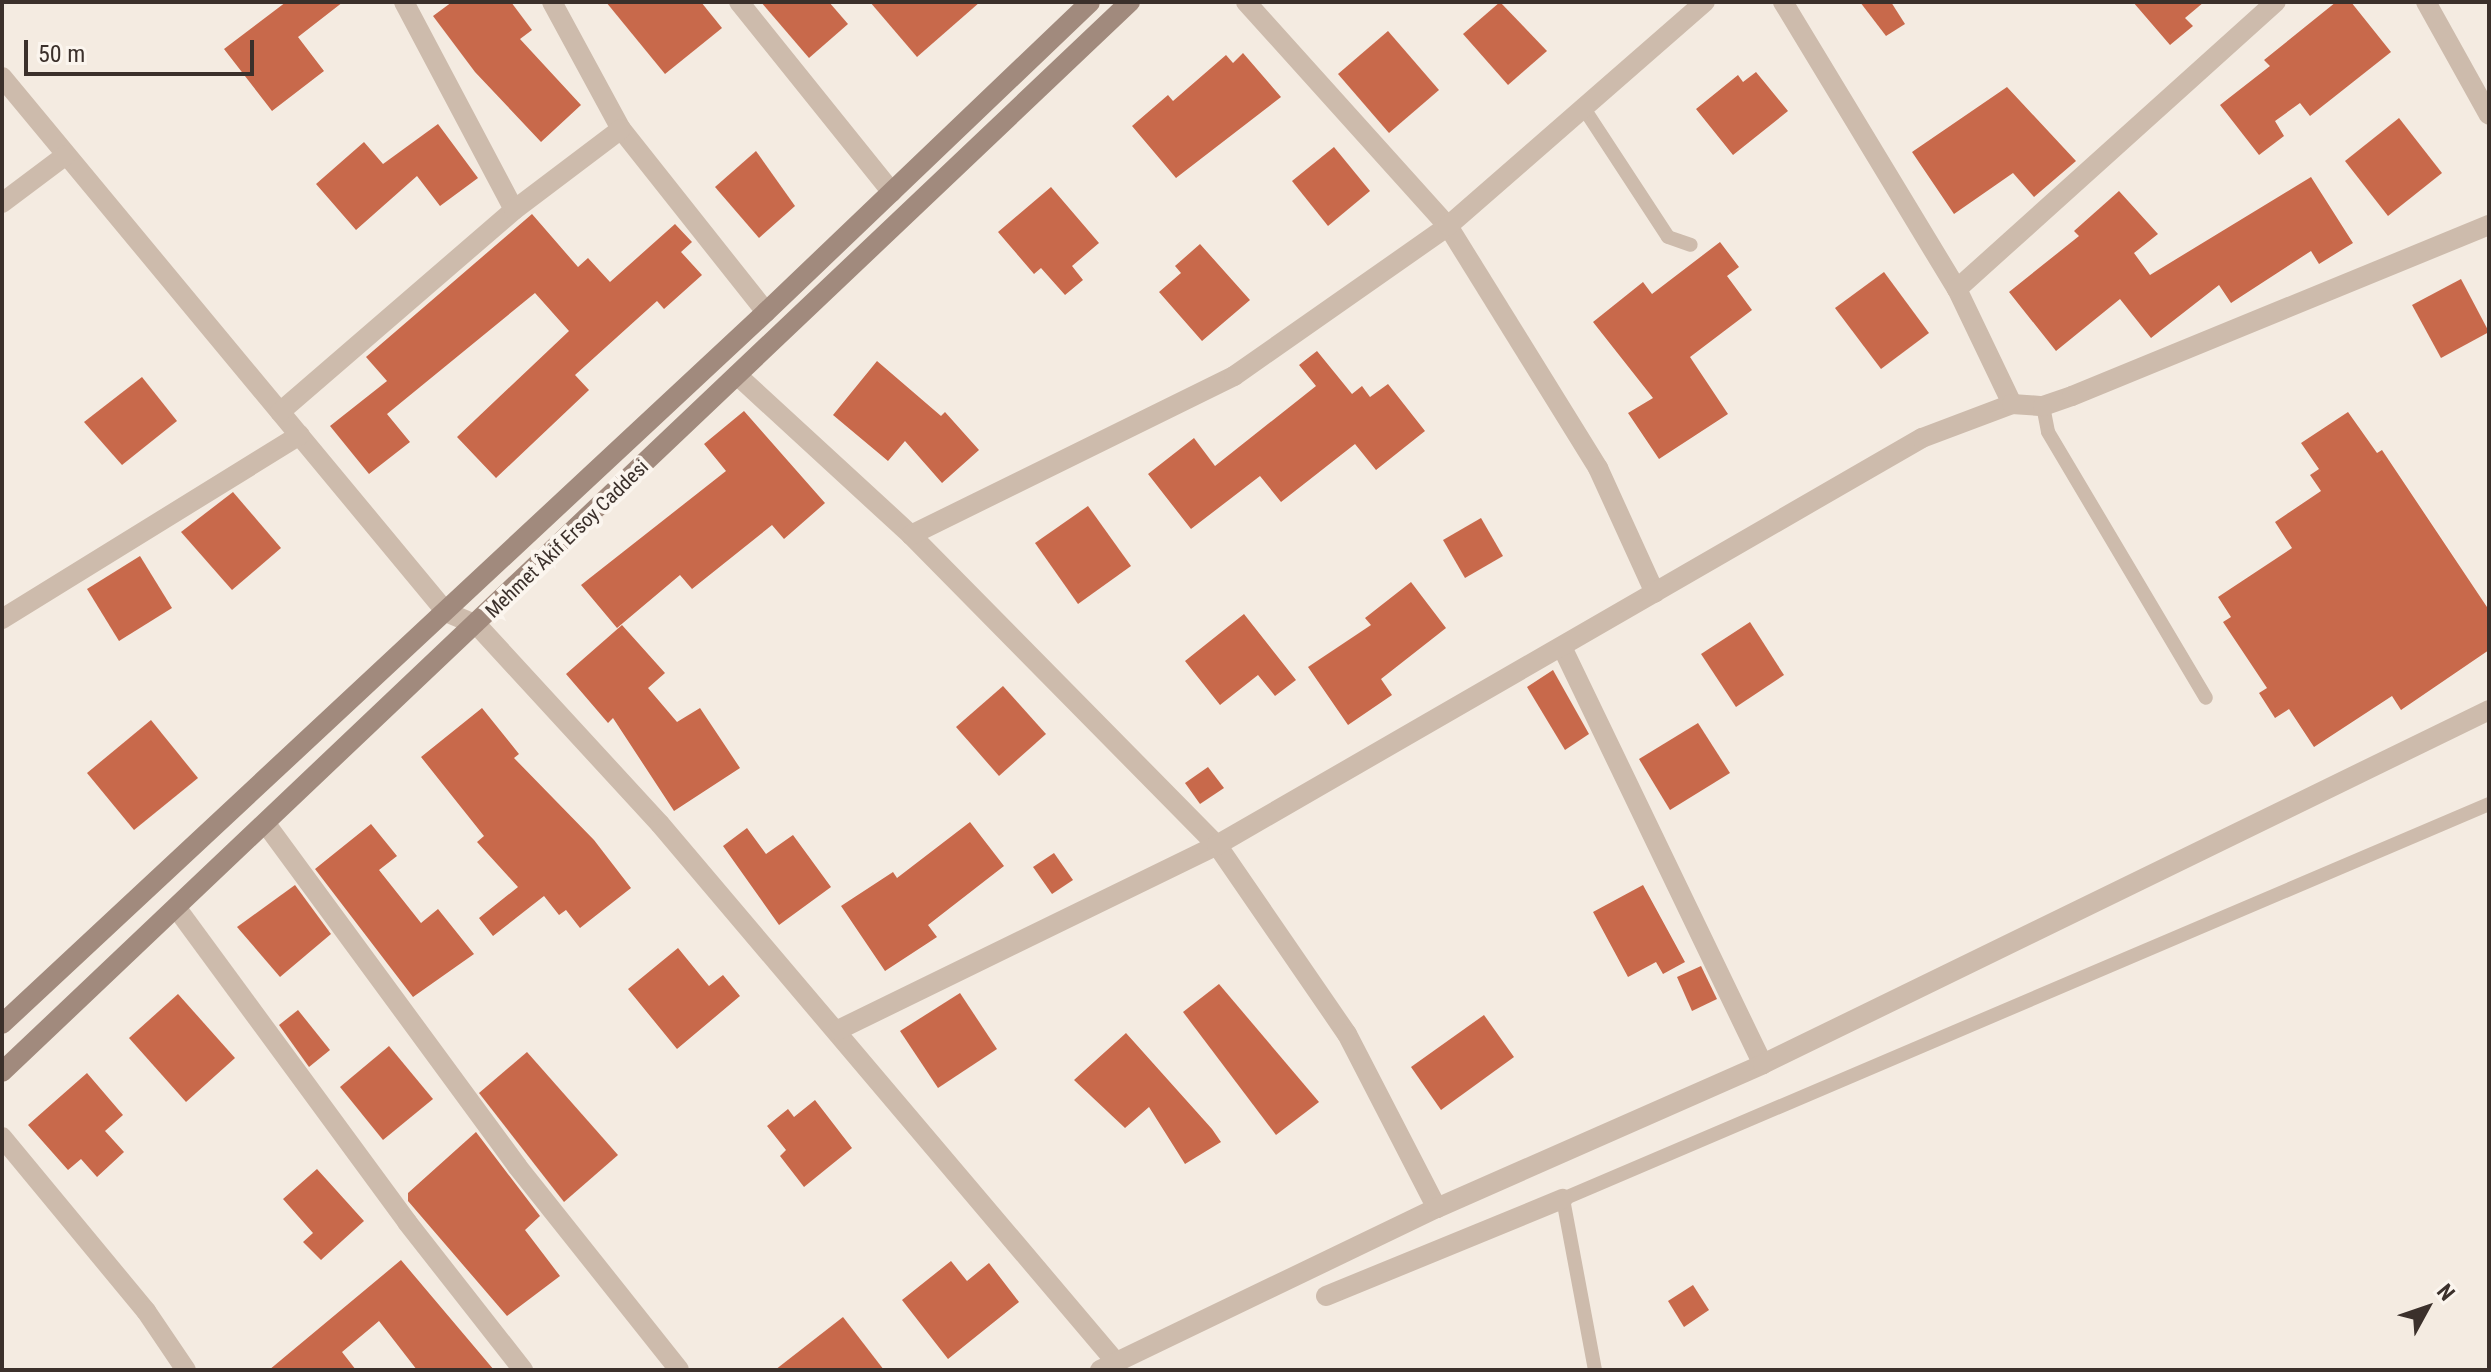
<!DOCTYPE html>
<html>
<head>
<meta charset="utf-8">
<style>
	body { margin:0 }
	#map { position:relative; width:2491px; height:1372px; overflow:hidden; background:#f4ebe1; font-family:"Roboto Condensed",sans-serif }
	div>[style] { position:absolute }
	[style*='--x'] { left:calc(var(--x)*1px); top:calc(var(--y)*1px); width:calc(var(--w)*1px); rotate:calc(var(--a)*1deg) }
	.building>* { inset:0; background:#c8694b }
	.service>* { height:14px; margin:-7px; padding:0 7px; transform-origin:7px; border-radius:7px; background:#cdbbac }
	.minor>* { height:20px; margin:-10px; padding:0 10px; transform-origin:10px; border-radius:10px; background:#cdbbac }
	.tertiary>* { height:20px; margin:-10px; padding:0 10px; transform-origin:10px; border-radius:10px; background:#cdbbac }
	.secondary>* { height:20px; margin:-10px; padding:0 10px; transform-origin:10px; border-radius:10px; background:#a18a7d }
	span { translate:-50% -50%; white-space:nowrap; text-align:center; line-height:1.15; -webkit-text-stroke:8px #fbf5ee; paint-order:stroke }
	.street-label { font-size:20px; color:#3b302b }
	.frame { position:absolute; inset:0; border:4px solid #3b302b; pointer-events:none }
	.north { position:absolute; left:2387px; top:1268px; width:80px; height:80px; -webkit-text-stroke:6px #fbf5ee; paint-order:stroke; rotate:50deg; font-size:22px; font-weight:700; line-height:32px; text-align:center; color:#3b302b }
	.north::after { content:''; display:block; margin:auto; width:28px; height:36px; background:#3b302b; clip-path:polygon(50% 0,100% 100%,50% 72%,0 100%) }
	.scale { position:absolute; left:24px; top:40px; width:230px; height:36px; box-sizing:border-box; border:4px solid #3b302b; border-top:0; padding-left:10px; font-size:24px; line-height:28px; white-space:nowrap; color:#3b302b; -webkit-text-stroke:6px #fbf5ee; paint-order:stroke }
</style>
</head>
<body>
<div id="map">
	<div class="building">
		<div style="clip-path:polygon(286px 2px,343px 2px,298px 37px,324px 71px,272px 111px,224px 49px)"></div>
		<div style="clip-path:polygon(452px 2px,511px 2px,532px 30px,520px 39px,581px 105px,541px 142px,475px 72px,433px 16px)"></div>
		<div style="clip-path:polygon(606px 2px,701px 2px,722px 28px,665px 74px)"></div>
		<div style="clip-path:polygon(761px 2px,829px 2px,848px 24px,809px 58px)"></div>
		<div style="clip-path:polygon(870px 2px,980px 2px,917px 57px)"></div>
		<div style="clip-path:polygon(1500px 2px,1547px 51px,1508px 85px,1463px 34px)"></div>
		<div style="clip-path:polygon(1860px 2px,1891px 2px,1905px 24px,1886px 36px)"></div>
		<div style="clip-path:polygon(2133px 2px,2204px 2px,2185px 18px,2193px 26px,2170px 45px)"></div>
		<div style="clip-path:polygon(2336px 2px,2351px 2px,2391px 52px,2310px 116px,2300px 103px,2275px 121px,2284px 136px,2259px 155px,2220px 105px,2270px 66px,2264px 60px)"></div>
		<div style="clip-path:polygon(1388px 31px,1439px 90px,1389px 133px,1338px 74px)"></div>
		<div style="clip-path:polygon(1243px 53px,1281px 97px,1176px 178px,1132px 126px,1168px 95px,1173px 101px,1226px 55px,1233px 63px)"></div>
		<div style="clip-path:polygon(1756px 72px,1788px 111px,1733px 155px,1696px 109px,1738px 75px,1743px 82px)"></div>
		<div style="clip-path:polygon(2007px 87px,2076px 161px,2034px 197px,2013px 173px,1954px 214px,1912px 152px)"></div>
		<div style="clip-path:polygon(2399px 118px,2442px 173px,2388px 216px,2345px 161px)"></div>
		<div style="clip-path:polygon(438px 124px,478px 178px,440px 206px,417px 176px,356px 230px,316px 184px,364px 142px,383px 164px)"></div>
		<div style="clip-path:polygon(1334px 147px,1370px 191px,1328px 226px,1292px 181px)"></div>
		<div style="clip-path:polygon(756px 151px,795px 206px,759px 238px,715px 187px)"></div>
		<div style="clip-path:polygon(2311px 177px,2353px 243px,2319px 264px,2311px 251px,2231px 303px,2219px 285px,2151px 338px,2120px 299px,2056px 351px,2009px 292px,2079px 236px,2074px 231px,2119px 191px,2158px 234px,2134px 253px,2150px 275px)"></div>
		<div style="clip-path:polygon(1051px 187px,1099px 243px,1072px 266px,1083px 280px,1065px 295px,1041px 268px,1034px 274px,998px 232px)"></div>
		<div style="clip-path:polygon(532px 214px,578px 267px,588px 258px,610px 282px,675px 224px,692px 242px,681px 252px,702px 275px,664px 309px,657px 301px,575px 375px,589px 390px,496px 478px,457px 437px,569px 331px,535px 293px,387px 414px,410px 442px,369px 474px,330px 426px,387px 381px,366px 357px)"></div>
		<div style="clip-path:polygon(1720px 242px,1739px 267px,1727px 276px,1752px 310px,1690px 357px,1728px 414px,1659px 459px,1628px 413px,1653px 398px,1593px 322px,1643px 282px,1652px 294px)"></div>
		<div style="clip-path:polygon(1200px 244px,1250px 300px,1202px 341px,1159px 292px,1181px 273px,1175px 266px)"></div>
		<div style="clip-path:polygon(1884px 272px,1929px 333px,1881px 369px,1835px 308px)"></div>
		<div style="clip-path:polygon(2461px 279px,2489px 332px,2441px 358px,2412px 305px)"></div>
		<div style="clip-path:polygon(1317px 351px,1352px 394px,1362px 386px,1370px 397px,1388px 384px,1425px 431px,1376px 470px,1355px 444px,1281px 502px,1260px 476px,1191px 529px,1148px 474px,1194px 438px,1215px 466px,1316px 386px,1299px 365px)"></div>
		<div style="clip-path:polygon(877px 361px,941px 416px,945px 412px,979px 450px,942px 483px,905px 441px,888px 461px,833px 415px)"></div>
		<div style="clip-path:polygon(142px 377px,177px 421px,122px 465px,84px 422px)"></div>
		<div style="clip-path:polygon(744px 411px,825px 503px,784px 539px,772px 525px,692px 589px,680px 575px,617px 628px,581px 585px,726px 471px,704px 444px)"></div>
		<div style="clip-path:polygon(2348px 412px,2377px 453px,2382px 450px,2489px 610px,2489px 650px,2401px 710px,2392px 696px,2314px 747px,2289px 709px,2275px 718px,2259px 693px,2267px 688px,2223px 622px,2231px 617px,2218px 597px,2292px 548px,2275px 522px,2321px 491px,2310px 475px,2319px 469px,2301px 443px)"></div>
		<div style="clip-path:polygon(233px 492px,281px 548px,232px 590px,181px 532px)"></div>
		<div style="clip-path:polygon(1088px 506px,1131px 566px,1078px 604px,1035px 543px)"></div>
		<div style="clip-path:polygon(1481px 518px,1503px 556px,1465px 578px,1443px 540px)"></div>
		<div style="clip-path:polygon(140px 556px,172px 608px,119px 641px,87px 589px)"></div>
		<div style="clip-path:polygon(1411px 582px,1446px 628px,1381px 679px,1392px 695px,1348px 725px,1308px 667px,1371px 625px,1365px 618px)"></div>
		<div style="clip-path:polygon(1244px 614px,1296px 680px,1275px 696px,1258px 675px,1220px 705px,1185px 661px)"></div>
		<div style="clip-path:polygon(1750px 622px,1784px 675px,1736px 707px,1701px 654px)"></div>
		<div style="clip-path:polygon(622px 625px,665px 673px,648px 688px,677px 722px,700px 708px,740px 768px,674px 811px,613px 718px,608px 723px,566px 674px)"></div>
		<div style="clip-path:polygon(1553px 670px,1589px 734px,1565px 750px,1527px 687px)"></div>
		<div style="clip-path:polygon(1003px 686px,1046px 734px,999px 776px,956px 727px)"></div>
		<div style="clip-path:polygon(482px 708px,519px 754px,514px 758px,594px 840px,631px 888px,580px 928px,566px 910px,559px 915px,544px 896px,493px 936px,479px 918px,518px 887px,477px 842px,484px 836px,421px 757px)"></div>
		<div style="clip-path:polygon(151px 720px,198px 778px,134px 830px,87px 773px)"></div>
		<div style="clip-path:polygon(1698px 723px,1730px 773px,1670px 810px,1639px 759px)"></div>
		<div style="clip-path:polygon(1208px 767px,1224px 788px,1200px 804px,1185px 783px)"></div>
		<div style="clip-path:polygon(970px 822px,1004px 866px,928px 925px,937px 937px,885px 971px,841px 906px,893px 872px,897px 878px)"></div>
		<div style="clip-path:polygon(371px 824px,397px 856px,379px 870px,421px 923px,438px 909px,474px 954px,413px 997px,315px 869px)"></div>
		<div style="clip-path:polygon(747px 828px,766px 854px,793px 835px,831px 887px,779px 925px,723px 846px)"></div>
		<div style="clip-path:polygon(1054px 853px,1073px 880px,1052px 894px,1033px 867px)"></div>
		<div style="clip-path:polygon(295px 885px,331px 934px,280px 977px,237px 927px)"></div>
		<div style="clip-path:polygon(1643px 885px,1685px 962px,1663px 974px,1656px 962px,1628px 977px,1593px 912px)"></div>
		<div style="clip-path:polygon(678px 948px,709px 986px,723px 975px,740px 996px,677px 1049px,628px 989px)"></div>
		<div style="clip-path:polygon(1701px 966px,1717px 999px,1692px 1011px,1677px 977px)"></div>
		<div style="clip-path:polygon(1219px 984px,1319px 1102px,1276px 1135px,1183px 1012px)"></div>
		<div style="clip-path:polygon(960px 993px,997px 1049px,938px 1088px,900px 1031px)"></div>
		<div style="clip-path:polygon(178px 994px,235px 1058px,186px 1102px,129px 1038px)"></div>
		<div style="clip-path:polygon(298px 1010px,330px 1050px,309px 1067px,279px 1025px)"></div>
		<div style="clip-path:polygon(1484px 1015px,1514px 1057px,1441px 1110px,1411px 1067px)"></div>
		<div style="clip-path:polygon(1126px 1033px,1212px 1129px,1221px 1142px,1185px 1164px,1149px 1107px,1125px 1128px,1074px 1080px)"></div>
		<div style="clip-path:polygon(389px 1046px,433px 1099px,383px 1140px,340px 1087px)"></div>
		<div style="clip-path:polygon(527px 1052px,618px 1155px,564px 1202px,479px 1093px)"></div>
		<div style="clip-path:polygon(87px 1073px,123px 1115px,105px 1131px,124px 1152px,97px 1177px,81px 1159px,68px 1170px,28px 1125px)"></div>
		<div style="clip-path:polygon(815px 1100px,852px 1148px,804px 1187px,780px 1156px,786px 1150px,767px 1126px,788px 1109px,794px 1117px)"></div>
		<div style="clip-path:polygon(476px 1132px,540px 1216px,525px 1230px,560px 1276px,507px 1316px,408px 1201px,408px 1193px)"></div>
		<div style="clip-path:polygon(317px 1169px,364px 1221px,321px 1260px,303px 1242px,313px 1233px,283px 1199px)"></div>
		<div style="clip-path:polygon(401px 1260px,494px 1370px,417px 1370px,379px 1321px,342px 1352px,356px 1370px,269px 1370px)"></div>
		<div style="clip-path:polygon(951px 1261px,967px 1281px,989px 1263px,1019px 1302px,948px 1359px,902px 1300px)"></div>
		<div style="clip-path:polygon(1693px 1285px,1709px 1310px,1684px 1327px,1668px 1301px)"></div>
		<div style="clip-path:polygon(843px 1317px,884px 1370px,775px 1370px)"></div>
	</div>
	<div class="service">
		<div style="--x:1583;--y:107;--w:155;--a:56.8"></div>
		<div style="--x:1668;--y:237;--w:24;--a:19"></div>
		<div style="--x:2043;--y:406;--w:26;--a:79"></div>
		<div style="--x:2048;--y:432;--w:309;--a:59.3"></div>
		<div style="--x:1595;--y:1370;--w:174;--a:-100.6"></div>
		<div style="--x:1563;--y:1199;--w:1007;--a:-23.1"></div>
	</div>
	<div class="minor">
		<div style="--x:404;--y:2;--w:235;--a:62.1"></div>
		<div style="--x:552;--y:2;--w:145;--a:61.5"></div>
		<div style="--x:621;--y:129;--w:233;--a:51.6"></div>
		<div style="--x:739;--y:2;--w:244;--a:51.2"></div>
		<div style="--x:1246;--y:2;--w:302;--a:48"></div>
		<div style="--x:1448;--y:226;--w:285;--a:58.2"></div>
		<div style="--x:1598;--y:468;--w:137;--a:65.5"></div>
		<div style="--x:1783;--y:2;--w:336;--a:58.8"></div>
		<div style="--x:1957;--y:289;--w:127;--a:64.4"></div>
		<div style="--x:2426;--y:2;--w:129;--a:60.9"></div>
		<div style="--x:2;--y:77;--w:695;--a:50.31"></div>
		<div style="--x:446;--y:612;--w:34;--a:23"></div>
		<div style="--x:477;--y:625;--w:270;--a:47.4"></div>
		<div style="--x:660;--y:824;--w:705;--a:49.72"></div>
		<div style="--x:2;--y:203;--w:80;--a:-36.9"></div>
		<div style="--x:1957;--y:289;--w:429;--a:-42"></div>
		<div style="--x:737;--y:375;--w:236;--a:42.6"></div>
		<div style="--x:911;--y:535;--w:436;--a:45.4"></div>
		<div style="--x:1217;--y:845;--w:229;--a:55.5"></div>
		<div style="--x:1347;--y:1034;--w:196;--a:62.7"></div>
		<div style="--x:280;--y:412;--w:309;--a:-40.8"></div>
		<div style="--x:514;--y:210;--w:134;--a:-37.1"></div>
		<div style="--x:911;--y:535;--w:360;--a:-26.2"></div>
		<div style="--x:1234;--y:376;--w:261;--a:-35"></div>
		<div style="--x:1448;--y:226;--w:341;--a:-41.1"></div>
		<div style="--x:2;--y:619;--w:350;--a:-31.7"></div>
		<div style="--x:1562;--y:647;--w:463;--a:64.3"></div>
		<div style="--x:266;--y:824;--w:424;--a:53.7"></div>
		<div style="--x:517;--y:1166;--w:260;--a:51.5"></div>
		<div style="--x:178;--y:910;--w:387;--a:53.7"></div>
		<div style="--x:407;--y:1222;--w:188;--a:51.9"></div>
		<div style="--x:838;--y:1030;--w:422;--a:-26"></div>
		<div style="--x:1217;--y:845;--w:814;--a:-30"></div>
		<div style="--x:1922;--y:438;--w:96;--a:-20.7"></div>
		<div style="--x:2012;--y:404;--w:31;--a:4"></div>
		<div style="--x:2043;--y:406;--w:31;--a:-19"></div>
		<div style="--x:2072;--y:396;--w:451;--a:-22.3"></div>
		<div style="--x:2;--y:1137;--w:226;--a:50.4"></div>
		<div style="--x:146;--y:1311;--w:71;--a:55.9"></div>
		<div style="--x:1326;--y:1296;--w:256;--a:-22.3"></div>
	</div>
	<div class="tertiary">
		<div style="--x:1100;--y:1370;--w:374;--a:-25.7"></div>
		<div style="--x:1437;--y:1208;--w:356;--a:-23.8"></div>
		<div style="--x:1763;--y:1064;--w:808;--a:-25.99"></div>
	</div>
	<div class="secondary">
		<div style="--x:2;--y:1024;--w:1044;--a:-42.98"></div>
		<div style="--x:766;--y:312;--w:448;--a:-43.7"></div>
		<div style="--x:2;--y:1072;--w:1555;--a:-43.49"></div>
	</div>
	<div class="street-label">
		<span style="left:567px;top:539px;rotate:-44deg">Mehmet Âkif Ersoy Caddesi</span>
	</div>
	<div class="frame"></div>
	<div class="north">N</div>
	<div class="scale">50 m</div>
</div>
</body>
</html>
